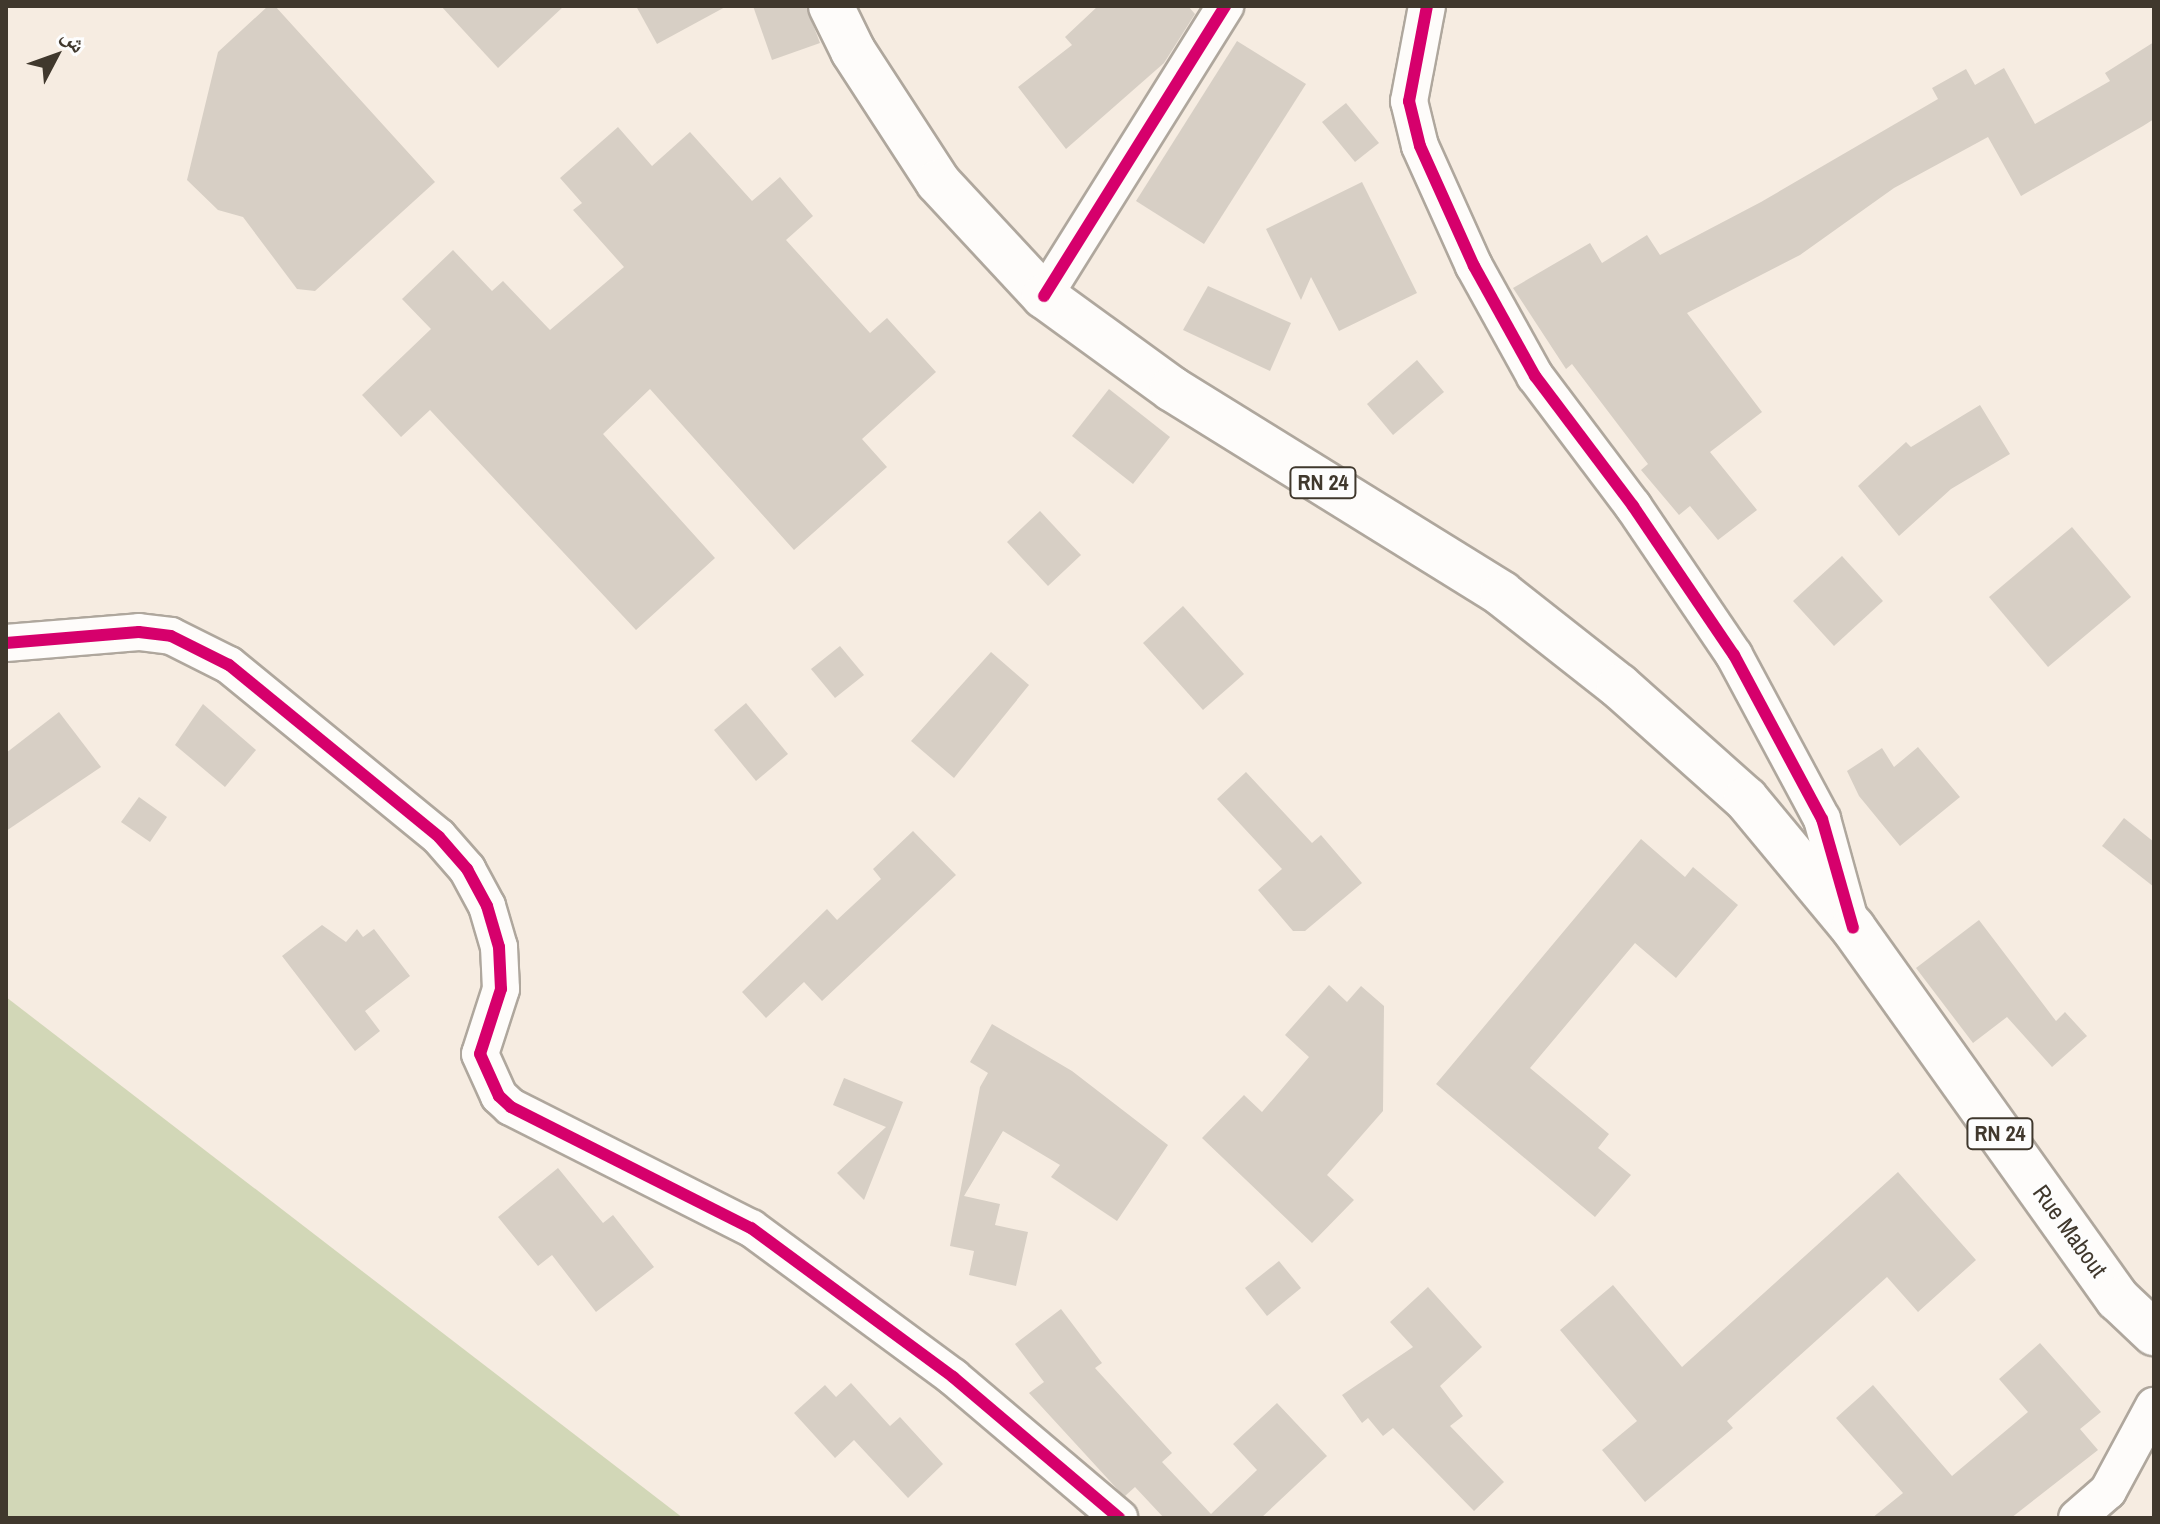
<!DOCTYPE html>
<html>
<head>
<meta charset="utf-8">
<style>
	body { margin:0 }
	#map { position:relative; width:2160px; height:1524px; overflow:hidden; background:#f6ece1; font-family:"Archivo Narrow","Noto Naskh Arabic",sans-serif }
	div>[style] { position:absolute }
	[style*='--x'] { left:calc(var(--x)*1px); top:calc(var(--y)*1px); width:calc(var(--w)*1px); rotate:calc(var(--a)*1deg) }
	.green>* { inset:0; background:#d2d7b7 }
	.building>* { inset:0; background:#d7cfc5 }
	.roads { filter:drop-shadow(2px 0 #afa79d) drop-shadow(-2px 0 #afa79d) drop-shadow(0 2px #afa79d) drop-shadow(0 -2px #afa79d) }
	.minor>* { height:36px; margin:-18px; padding:0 18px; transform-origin:18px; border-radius:18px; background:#fefcfa }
	.primary>* { height:44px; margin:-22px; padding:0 22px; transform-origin:22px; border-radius:22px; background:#fefcfa }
	.cycleway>* { height:12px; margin:-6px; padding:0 6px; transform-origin:6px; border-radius:6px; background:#d6006c }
	span { translate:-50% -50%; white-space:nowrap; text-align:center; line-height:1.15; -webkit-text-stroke:6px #fdfdfd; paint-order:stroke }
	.shield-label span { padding:2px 6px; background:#fdfdfd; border:2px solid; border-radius:6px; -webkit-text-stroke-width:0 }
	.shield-label { font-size:22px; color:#40382d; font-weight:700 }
	.street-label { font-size:24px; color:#40382d }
	.frame { position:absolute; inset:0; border:8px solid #40382d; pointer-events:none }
	.north { position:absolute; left:16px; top:16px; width:80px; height:80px; -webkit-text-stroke:6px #fdfdfd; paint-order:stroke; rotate:49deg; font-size:22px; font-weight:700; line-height:32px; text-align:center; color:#40382d }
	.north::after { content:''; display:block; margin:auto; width:28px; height:36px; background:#40382d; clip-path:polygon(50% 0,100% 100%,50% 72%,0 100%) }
</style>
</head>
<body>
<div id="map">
	<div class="green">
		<div style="clip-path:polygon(6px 997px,683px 1518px,6px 1518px)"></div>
	</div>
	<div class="building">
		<div style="clip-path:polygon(268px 6px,275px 6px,435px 182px,315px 291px,297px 289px,243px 217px,218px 210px,187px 180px,218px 52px)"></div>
		<div style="clip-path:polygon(441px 6px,564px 6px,498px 68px)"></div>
		<div style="clip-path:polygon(636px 6px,727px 6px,657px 44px)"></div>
		<div style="clip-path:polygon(753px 6px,806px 6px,820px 43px,772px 60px)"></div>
		<div style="clip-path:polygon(1098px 6px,1188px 6px,1195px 14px,1164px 63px,1066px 149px,1018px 87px,1072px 45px,1065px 37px)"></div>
		<div style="clip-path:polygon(1237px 41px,1306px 84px,1204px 244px,1136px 201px)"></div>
		<div style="clip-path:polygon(2154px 42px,2154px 119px,2143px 126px,2021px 196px,1988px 137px,1894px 188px,1800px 255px,1687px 313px,1762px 412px,1710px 452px,1757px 510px,1718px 540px,1690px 506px,1679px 515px,1641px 470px,1648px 464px,1572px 364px,1566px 369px,1513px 288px,1590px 243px,1602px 263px,1647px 235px,1660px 255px,1761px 202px,1938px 99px,1932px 88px,1966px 69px,1975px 85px,2004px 68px,2035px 124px,2110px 81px,2105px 73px)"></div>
		<div style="clip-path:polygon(1346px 103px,1379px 143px,1355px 162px,1322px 122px)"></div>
		<div style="clip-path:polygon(618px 127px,652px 166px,690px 132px,752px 201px,780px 177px,813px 216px,786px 240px,870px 333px,887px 318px,936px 372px,862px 439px,887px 467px,794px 550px,650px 389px,603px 434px,715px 558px,636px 630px,430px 410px,401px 437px,362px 395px,431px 329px,402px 299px,453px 250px,492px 291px,503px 281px,550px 330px,624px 267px,573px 210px,582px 203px,560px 178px)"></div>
		<div style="clip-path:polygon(1362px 182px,1417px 293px,1339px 331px,1311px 277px,1301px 300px,1266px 229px)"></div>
		<div style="clip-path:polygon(1208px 286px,1291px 323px,1270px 371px,1183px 330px)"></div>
		<div style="clip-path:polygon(1417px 360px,1444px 392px,1393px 435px,1367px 404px)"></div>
		<div style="clip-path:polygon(1109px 389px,1170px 437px,1133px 484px,1072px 436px)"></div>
		<div style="clip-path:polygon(1980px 405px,2010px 454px,1951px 489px,1899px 536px,1858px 486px,1906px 442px,1911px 447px)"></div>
		<div style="clip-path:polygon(1040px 511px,1081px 555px,1048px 586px,1007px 542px)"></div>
		<div style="clip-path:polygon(2072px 527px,2131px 597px,2048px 667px,1989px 597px)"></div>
		<div style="clip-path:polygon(1842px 556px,1883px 601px,1834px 646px,1793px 601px)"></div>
		<div style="clip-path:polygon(1183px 606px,1244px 674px,1203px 710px,1143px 643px)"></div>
		<div style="clip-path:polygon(840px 646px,864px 675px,835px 698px,811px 669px)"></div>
		<div style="clip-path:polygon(991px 652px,1029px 685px,954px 778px,911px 741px)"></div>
		<div style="clip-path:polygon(746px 703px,788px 754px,756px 781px,714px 730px)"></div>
		<div style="clip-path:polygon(203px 704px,256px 750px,225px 787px,175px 745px)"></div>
		<div style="clip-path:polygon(59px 712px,101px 767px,6px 831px,6px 753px)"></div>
		<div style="clip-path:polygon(1918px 747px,1960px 797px,1900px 846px,1859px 796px,1847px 771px,1882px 748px,1894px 767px)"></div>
		<div style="clip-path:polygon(1246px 772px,1312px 843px,1321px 835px,1362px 883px,1305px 931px,1293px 931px,1258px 890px,1282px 869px,1217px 799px)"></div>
		<div style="clip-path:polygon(139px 797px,167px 817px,150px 842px,121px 822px)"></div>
		<div style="clip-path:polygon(2124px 818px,2154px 842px,2154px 887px,2102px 846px)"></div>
		<div style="clip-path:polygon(913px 831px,956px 875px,822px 1001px,804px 982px,766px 1018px,742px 992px,827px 909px,837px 920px,881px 879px,873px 869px)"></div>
		<div style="clip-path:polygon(1641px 839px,1685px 877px,1693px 867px,1738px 905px,1676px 978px,1635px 943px,1530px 1068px,1609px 1134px,1598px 1148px,1631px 1175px,1595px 1217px,1436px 1084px)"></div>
		<div style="clip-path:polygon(1979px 920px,2056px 1021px,2065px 1012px,2087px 1036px,2052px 1067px,2007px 1017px,1973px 1043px,1916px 968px)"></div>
		<div style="clip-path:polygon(322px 925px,346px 942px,357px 929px,363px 937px,374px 929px,410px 976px,365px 1011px,380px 1031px,355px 1051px,282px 956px)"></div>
		<div style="clip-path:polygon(1329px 985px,1347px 1002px,1361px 986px,1384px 1006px,1383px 1111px,1327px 1175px,1354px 1200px,1312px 1243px,1202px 1138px,1244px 1095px,1262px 1112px,1309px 1057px,1285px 1035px)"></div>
		<div style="clip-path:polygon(992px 1024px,1072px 1071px,1168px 1145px,1117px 1221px,1051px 1177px,1060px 1165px,1003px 1131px,964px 1196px,1000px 1204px,995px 1225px,1028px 1232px,1016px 1286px,969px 1275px,974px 1251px,950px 1246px,980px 1087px,988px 1073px,970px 1062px)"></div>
		<div style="clip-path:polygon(844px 1078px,903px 1102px,864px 1200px,837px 1173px,886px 1127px,833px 1105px)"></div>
		<div style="clip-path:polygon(558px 1168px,603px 1223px,613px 1215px,654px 1267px,596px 1312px,552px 1255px,538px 1266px,498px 1217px)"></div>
		<div style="clip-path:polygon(1898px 1172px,1976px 1260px,1918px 1312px,1887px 1277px,1727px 1421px,1733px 1428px,1645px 1502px,1602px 1450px,1637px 1421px,1560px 1330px,1613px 1285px,1682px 1367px)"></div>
		<div style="clip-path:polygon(1279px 1261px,1301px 1288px,1267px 1316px,1245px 1288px)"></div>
		<div style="clip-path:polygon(1428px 1287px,1482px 1347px,1440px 1386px,1463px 1416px,1450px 1426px,1504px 1482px,1474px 1511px,1393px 1428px,1383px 1436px,1368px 1418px,1362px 1423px,1342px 1395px,1413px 1347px,1390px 1322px)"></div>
		<div style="clip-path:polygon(1061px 1309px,1102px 1363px,1095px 1368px,1172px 1453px,1162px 1462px,1211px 1514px,1257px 1470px,1233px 1444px,1277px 1403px,1327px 1456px,1261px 1518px,1164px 1518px,1135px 1487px,1125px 1496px,1119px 1491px,1029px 1393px,1044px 1382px,1015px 1344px)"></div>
		<div style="clip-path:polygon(2040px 1343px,2101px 1412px,2080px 1429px,2098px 1450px,2011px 1518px,1872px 1518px,1903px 1493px,1836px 1418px,1873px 1385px,1952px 1476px,2028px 1412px,1999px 1379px)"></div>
		<div style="clip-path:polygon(851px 1383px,890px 1426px,900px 1417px,943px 1464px,908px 1498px,854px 1440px,835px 1458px,794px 1413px,825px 1385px,836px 1397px)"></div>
	</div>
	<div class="roads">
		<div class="minor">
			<div style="--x:1427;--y:6;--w:97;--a:100.7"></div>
			<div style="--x:1409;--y:101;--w:46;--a:76.3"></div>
			<div style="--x:1420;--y:146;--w:132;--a:65.8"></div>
			<div style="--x:1474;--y:266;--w:126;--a:61"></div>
			<div style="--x:1535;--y:376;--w:163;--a:53"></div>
			<div style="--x:1633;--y:506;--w:180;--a:55.9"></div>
			<div style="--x:1734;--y:655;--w:186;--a:61.8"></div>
			<div style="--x:1822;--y:819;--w:106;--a:74.6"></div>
			<div style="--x:1044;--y:296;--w:342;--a:-58"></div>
			<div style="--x:6;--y:643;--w:133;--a:-4.7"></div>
			<div style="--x:139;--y:632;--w:32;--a:7"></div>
			<div style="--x:171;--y:636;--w:65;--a:26.6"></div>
			<div style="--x:229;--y:665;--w:271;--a:39.3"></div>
			<div style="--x:439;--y:837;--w:43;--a:48.8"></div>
			<div style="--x:467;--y:869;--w:42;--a:61.6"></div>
			<div style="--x:487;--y:906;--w:43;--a:73.7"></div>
			<div style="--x:499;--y:947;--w:42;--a:87.3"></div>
			<div style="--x:501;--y:989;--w:68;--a:107.9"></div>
			<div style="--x:480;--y:1054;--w:46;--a:65.7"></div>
			<div style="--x:499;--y:1096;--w:16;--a:43"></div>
			<div style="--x:511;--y:1107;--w:269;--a:26.8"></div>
			<div style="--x:751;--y:1228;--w:251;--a:36.4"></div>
			<div style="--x:953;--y:1377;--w:218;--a:40.3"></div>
			<div style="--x:2077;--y:1518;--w:41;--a:-41.1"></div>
			<div style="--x:2108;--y:1491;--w:97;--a:-61.6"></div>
		</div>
		<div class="primary">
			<div style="--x:831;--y:6;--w:50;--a:63.9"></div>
			<div style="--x:853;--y:51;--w:156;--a:57"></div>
			<div style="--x:938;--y:182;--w:156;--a:47.1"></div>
			<div style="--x:1044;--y:296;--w:158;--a:36"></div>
			<div style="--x:1172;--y:389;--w:388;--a:31.8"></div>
			<div style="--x:1502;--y:594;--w:149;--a:38.2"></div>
			<div style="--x:1619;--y:686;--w:170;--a:41.7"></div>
			<div style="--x:1746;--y:799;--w:168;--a:50.3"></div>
			<div style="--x:1853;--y:928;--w:456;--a:54.5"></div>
			<div style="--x:2118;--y:1299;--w:50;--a:43.4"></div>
		</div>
	</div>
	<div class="cycleway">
		<div style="--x:1427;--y:6;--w:97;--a:100.7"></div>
		<div style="--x:1409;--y:101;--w:46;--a:76.3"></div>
		<div style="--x:1420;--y:146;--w:132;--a:65.8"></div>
		<div style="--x:1474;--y:266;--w:126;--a:61"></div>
		<div style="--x:1535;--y:376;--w:163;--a:53"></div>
		<div style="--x:1633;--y:506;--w:180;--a:55.9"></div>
		<div style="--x:1734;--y:655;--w:186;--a:61.8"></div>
		<div style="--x:1822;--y:819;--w:113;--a:74.1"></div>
		<div style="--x:1044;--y:296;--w:342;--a:-58"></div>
		<div style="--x:6;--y:643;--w:133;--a:-4.7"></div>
		<div style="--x:139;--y:632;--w:32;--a:7"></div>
		<div style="--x:171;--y:636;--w:65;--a:26.6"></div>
		<div style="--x:229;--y:665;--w:271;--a:39.3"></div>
		<div style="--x:439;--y:837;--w:43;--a:48.8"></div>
		<div style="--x:467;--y:869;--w:42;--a:61.6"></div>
		<div style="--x:487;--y:906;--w:43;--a:73.7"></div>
		<div style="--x:499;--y:947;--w:42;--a:87.3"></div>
		<div style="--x:501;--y:989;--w:68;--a:107.9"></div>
		<div style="--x:480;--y:1054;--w:46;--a:65.7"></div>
		<div style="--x:499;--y:1096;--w:16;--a:43"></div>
		<div style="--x:511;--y:1107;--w:269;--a:26.8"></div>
		<div style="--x:751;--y:1228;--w:251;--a:36.4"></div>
		<div style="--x:953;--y:1377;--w:218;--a:40.3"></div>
	</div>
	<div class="shield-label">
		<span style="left:1323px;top:483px">RN 24</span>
		<span style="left:2000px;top:1134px">RN 24</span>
	</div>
	<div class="street-label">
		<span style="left:2070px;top:1231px;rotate:54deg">Rue Mabout</span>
	</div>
	<div class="frame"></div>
	<div class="north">ش</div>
</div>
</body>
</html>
